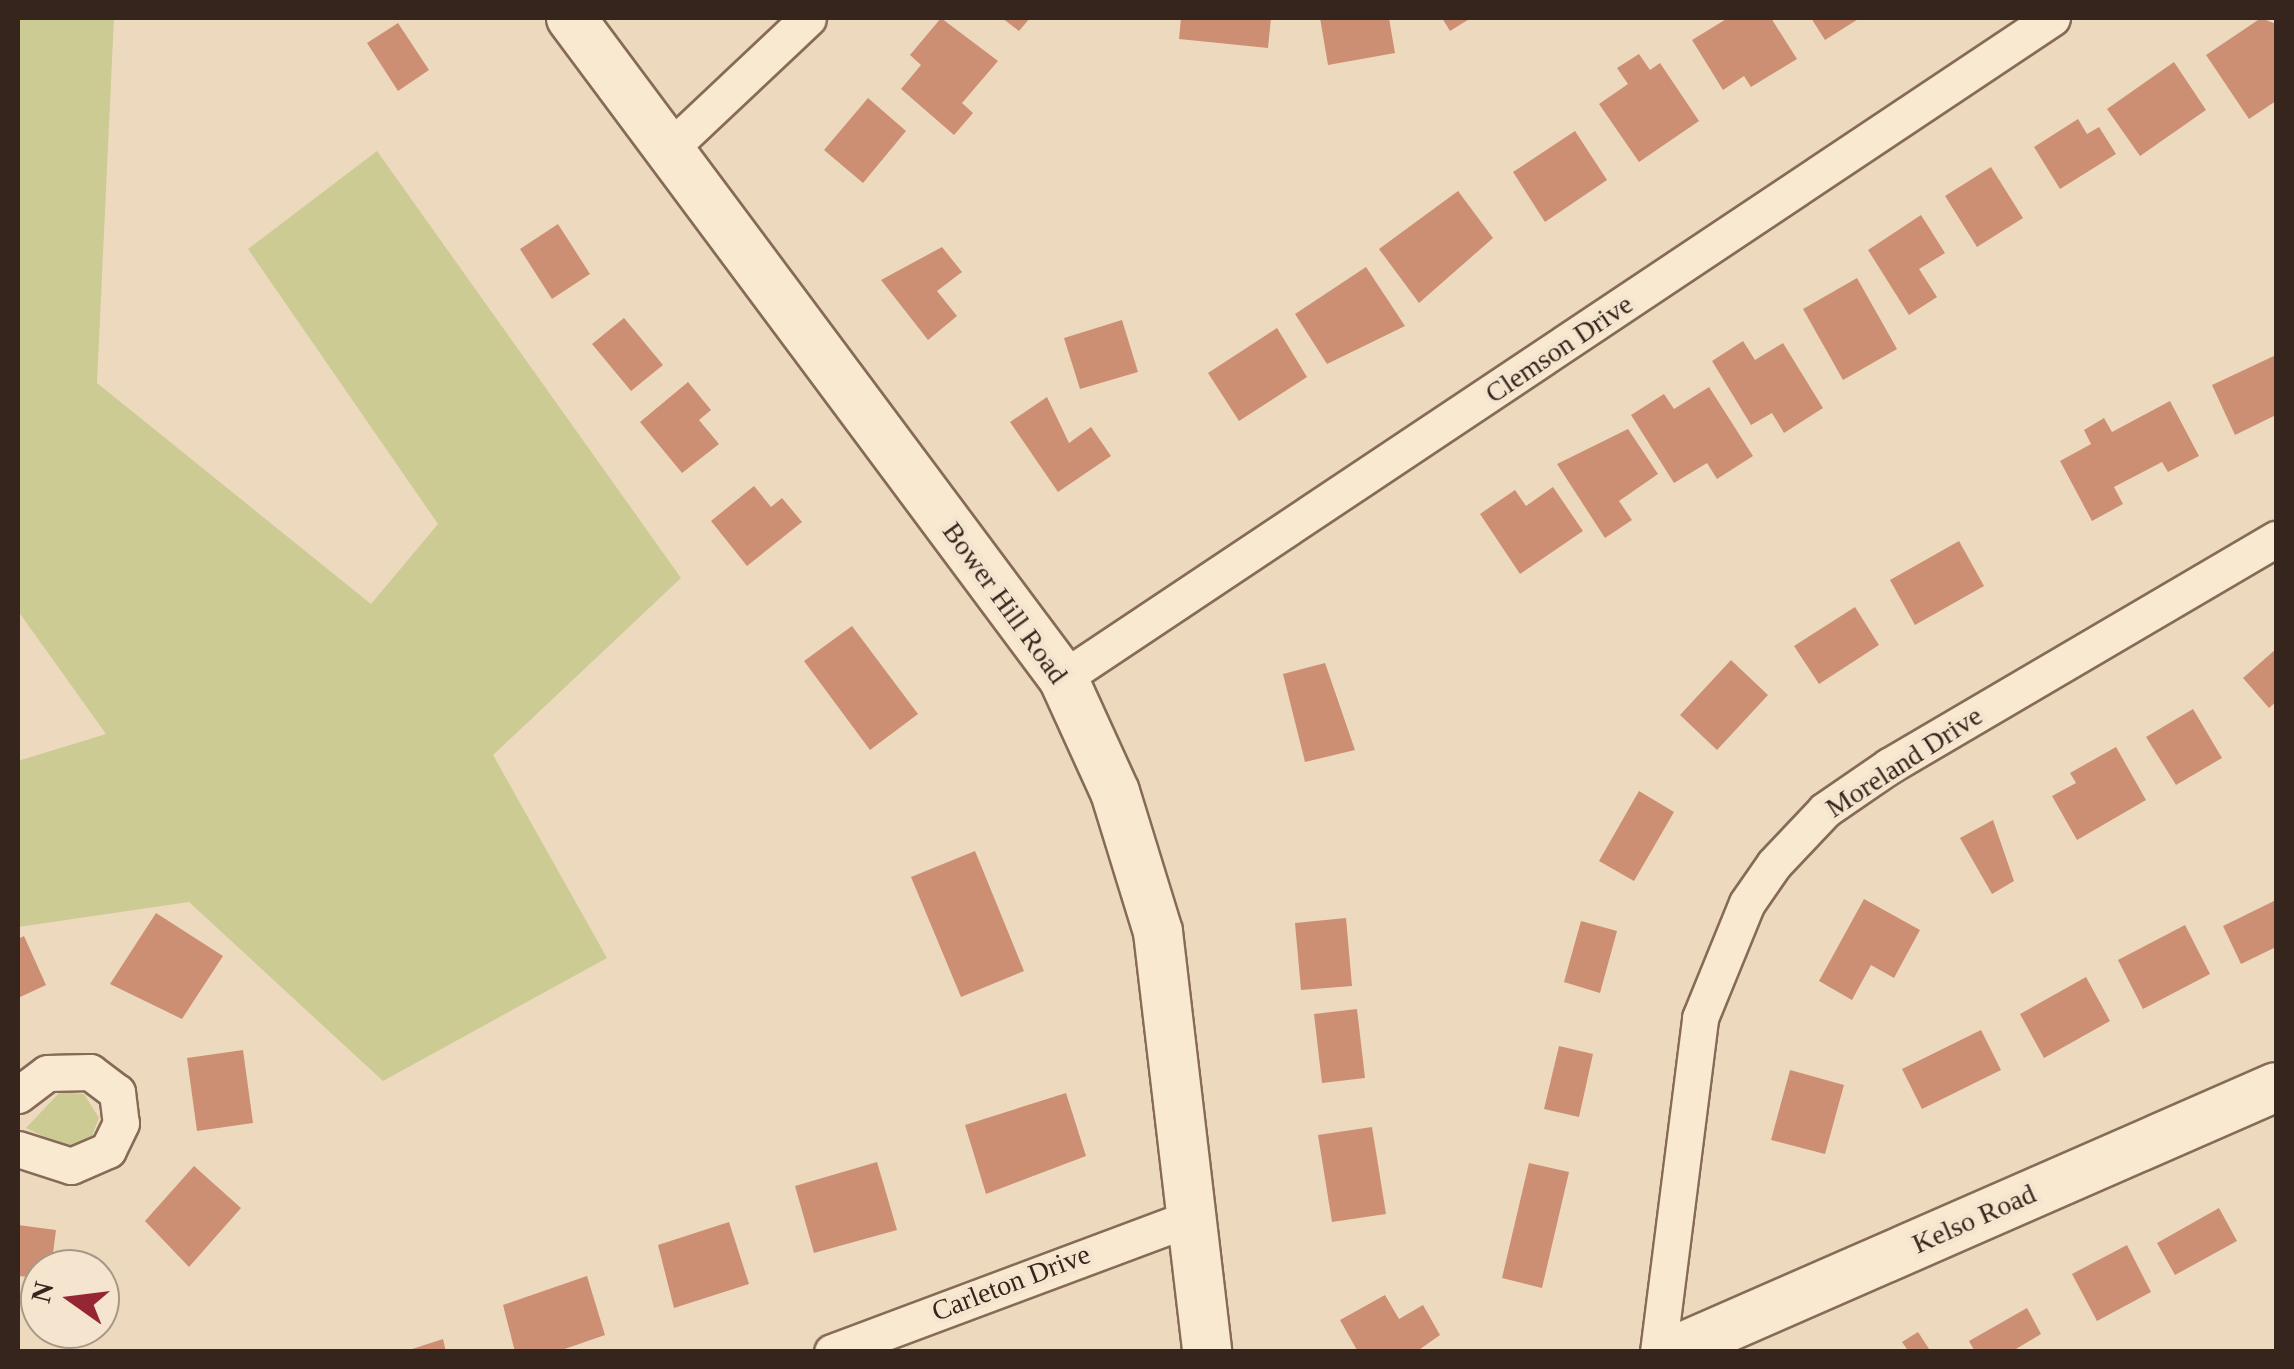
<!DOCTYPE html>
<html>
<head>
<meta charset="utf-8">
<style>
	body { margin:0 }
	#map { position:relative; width:2294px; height:1369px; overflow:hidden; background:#eddabe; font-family:Georgia,serif }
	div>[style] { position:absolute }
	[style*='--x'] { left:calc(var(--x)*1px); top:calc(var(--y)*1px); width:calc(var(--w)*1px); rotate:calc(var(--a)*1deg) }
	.green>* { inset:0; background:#cbcb93 }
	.building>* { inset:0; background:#cc8f74 }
	.roads { filter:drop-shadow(2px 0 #866b57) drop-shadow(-2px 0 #866b57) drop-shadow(0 2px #866b57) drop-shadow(0 -2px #866b57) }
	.street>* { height:35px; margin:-17.5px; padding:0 17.5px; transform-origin:17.5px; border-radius:17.5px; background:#f9e9d1 }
	.secondary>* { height:48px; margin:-24px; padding:0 24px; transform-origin:24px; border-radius:24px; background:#f9e9d1 }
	span { translate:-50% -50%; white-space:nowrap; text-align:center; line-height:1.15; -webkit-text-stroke:9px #f5e5ce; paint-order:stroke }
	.street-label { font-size:28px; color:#35251c }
	.frame { position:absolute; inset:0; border:20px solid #35251c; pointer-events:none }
	.north { position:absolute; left:20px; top:1249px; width:100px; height:100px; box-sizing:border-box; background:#f5e5ce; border:2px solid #a89887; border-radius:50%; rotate:284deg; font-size:28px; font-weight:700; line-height:40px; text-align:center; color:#35251c }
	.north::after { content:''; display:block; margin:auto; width:35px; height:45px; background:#952734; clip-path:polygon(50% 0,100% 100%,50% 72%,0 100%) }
</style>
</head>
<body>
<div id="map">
	<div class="green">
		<div style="clip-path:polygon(18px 18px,114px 18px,97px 383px,371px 604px,438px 524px,248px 249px,377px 151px,681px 578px,493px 755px,607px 958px,383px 1081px,189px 902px,18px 927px,18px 761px,106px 734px,18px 611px)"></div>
		<div style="clip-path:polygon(60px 1092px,84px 1094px,99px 1118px,90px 1141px,69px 1149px,26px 1128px)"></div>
	</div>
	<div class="building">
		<div style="clip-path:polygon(941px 18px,998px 61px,962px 103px,973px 113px,954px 135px,901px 89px,921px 65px,910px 55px)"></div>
		<div style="clip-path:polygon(1002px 18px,1030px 18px,1019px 31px)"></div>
		<div style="clip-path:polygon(1181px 18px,1271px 18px,1268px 48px,1179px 39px)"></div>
		<div style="clip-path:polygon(1320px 18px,1389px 18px,1395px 53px,1328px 65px)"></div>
		<div style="clip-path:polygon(1442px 18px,1471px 18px,1450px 31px)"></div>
		<div style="clip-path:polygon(1728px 18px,1771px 18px,1797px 59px,1751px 87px,1744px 76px,1723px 90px,1692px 40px)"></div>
		<div style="clip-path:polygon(1811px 18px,1860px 18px,1825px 40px)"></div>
		<div style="clip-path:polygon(2261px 18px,2276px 24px,2276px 101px,2249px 119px,2206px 55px)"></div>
		<div style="clip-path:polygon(398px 23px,429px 70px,398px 91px,367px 43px)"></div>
		<div style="clip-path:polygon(1639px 54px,1650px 70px,1660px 63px,1699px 121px,1639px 162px,1599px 104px,1628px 84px,1617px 68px)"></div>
		<div style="clip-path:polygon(2174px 62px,2206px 110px,2140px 156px,2107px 109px)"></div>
		<div style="clip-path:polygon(868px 98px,906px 131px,863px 183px,824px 150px)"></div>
		<div style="clip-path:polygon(2078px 119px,2087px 134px,2099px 127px,2116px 154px,2060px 189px,2034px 147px)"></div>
		<div style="clip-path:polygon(1575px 131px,1607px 180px,1545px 222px,1513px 172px)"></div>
		<div style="clip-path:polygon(1991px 167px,2023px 218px,1977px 247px,1945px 196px)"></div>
		<div style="clip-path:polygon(1458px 191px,1493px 238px,1419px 303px,1379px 249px)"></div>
		<div style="clip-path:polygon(1921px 215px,1945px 253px,1919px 269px,1937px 297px,1909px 315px,1868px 250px)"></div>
		<div style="clip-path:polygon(558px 224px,590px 274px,552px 299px,520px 249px)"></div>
		<div style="clip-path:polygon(942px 247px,962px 272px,937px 291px,957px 316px,928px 340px,881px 280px)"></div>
		<div style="clip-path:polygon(1366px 267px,1405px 326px,1327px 364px,1295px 314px)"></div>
		<div style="clip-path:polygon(1857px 278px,1897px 349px,1843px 380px,1803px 309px)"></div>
		<div style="clip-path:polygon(624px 318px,663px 365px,631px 391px,592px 344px)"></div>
		<div style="clip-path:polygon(1122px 320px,1138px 372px,1080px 389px,1064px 338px)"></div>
		<div style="clip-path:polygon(1277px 328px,1307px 377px,1239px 421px,1208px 373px)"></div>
		<div style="clip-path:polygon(1743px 341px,1755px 360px,1783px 343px,1823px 408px,1784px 433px,1772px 413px,1751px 425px,1712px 361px)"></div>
		<div style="clip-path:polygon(2276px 355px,2276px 415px,2235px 435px,2212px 385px)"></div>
		<div style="clip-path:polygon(688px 382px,711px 410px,699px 420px,719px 444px,682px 473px,640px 422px)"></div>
		<div style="clip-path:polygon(1709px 387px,1753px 456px,1717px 479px,1707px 463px,1674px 483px,1631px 415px,1664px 394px,1674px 409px)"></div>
		<div style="clip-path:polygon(1047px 397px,1069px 443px,1091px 427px,1111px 456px,1058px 492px,1010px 422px)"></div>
		<div style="clip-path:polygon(2170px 401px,2199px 456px,2168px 472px,2162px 462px,2114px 487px,2123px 504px,2092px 521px,2060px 461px,2091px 444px,2084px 430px,2104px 418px,2112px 432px)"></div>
		<div style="clip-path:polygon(1628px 429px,1658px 474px,1619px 501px,1632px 520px,1605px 538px,1557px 464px)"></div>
		<div style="clip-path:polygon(754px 486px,771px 507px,782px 498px,802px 522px,747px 566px,711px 521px)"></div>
		<div style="clip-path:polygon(1553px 487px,1583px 531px,1520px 574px,1480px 514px,1515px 490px,1526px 506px)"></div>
		<div style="clip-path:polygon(1959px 541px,1984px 586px,1915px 625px,1890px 580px)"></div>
		<div style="clip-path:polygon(1855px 607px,1879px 645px,1819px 684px,1794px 646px)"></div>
		<div style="clip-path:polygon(852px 626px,918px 714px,870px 750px,804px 661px)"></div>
		<div style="clip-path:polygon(2276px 649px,2276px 702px,2269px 708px,2243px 678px)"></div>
		<div style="clip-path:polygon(1731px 660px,1768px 695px,1717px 750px,1680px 715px)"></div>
		<div style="clip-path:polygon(1325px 663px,1355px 750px,1305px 762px,1283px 674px)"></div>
		<div style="clip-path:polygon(2193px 709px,2222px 758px,2176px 785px,2146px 737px)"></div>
		<div style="clip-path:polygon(2116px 747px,2146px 800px,2077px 840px,2052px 796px,2076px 783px,2070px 773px)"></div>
		<div style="clip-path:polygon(1639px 791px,1674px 812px,1634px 881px,1599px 861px)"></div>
		<div style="clip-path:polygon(1993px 820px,2014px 881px,1992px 894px,1960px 838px)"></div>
		<div style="clip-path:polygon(975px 851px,1024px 971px,961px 997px,911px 877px)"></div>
		<div style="clip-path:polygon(1864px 899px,1920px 930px,1894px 978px,1871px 965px,1852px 1000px,1819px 981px)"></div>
		<div style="clip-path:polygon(2276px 900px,2276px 947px,2241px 964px,2223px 926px)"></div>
		<div style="clip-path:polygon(156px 913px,223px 956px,182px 1019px,110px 984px)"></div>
		<div style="clip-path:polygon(1346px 918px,1352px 986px,1301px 990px,1295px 923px)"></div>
		<div style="clip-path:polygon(1581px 921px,1617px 931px,1600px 993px,1564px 982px)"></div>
		<div style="clip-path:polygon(2185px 925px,2210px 974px,2143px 1009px,2118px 960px)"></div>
		<div style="clip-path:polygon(24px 936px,46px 985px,18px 998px,18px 939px)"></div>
		<div style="clip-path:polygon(2086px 977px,2110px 1021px,2044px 1058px,2020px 1014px)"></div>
		<div style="clip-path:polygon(1357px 1009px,1365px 1078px,1322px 1083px,1314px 1014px)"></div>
		<div style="clip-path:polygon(1981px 1030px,2001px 1070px,1922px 1109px,1902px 1069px)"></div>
		<div style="clip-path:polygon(1559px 1046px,1593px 1054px,1579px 1117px,1544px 1109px)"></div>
		<div style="clip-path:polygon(243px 1050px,253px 1123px,197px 1131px,187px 1058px)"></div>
		<div style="clip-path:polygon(1790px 1070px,1844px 1085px,1825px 1154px,1771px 1140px)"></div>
		<div style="clip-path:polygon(1066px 1093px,1086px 1156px,986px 1194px,965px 1125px)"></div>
		<div style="clip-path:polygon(1372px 1127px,1386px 1214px,1332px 1222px,1318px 1135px)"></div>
		<div style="clip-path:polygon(877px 1162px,897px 1230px,814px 1253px,795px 1186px)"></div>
		<div style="clip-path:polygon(1529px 1163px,1569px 1172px,1542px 1288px,1502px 1278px)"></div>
		<div style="clip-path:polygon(194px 1166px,241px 1208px,189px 1267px,145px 1221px)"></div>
		<div style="clip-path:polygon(2219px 1208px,2237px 1241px,2175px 1275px,2157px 1243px)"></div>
		<div style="clip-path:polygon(729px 1222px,749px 1284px,674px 1308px,658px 1245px)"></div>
		<div style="clip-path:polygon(18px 1225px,56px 1230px,51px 1269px,40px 1269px,40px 1278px,18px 1276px)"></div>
		<div style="clip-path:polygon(2127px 1245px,2151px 1292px,2097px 1321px,2072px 1274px)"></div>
		<div style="clip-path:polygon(587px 1276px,605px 1335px,556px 1352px,515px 1352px,503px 1305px)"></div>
		<div style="clip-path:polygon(1385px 1295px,1399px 1319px,1423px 1305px,1440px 1335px,1416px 1352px,1358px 1352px,1340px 1320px)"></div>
		<div style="clip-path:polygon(2027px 1308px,2041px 1334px,2011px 1352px,1975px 1352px,1969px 1341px)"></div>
		<div style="clip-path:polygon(1918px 1332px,1931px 1352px,1909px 1352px,1902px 1342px)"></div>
		<div style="clip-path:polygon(443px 1339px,446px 1352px,406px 1352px,406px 1351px)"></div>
	</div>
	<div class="roads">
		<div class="street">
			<div style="--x:666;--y:152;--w:195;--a:-43.3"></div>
			<div style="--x:1063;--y:678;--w:1189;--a:-33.72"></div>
			<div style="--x:18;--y:1095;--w:36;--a:-37"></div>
			<div style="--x:47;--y:1073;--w:43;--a:-1.3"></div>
			<div style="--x:90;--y:1072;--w:34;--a:37"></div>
			<div style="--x:117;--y:1092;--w:31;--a:83"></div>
			<div style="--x:121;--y:1123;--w:30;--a:116"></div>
			<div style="--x:108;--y:1150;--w:40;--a:156.6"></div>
			<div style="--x:71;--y:1166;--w:56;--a:-162.2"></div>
			<div style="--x:832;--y:1352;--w:383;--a:-20.5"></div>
			<div style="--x:1658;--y:1352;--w:337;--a:-82.8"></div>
			<div style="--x:1700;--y:1018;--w:124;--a:-67.8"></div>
			<div style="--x:1747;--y:903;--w:47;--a:-55.3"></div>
			<div style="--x:1774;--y:864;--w:74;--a:-46.6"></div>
			<div style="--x:1825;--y:810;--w:78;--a:-34.5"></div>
			<div style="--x:1889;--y:766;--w:449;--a:-30.4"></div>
		</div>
		<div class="secondary">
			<div style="--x:571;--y:18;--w:823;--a:53.3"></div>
			<div style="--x:1063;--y:678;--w:125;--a:65.5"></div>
			<div style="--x:1115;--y:792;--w:146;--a:72.9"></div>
			<div style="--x:1158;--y:932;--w:423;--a:83.3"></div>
			<div style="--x:1671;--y:1352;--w:660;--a:-23.65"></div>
		</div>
	</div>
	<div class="street-label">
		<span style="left:1559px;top:349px;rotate:-34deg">Clemson Drive</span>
		<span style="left:1005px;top:603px;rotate:54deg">Bower Hill Road</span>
		<span style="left:1904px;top:762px;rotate:-33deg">Moreland Drive</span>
		<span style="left:1974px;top:1219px;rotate:-24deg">Kelso Road</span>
		<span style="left:1011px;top:1283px;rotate:-21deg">Carleton Drive</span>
	</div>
	<div class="frame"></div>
	<div class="north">N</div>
</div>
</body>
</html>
